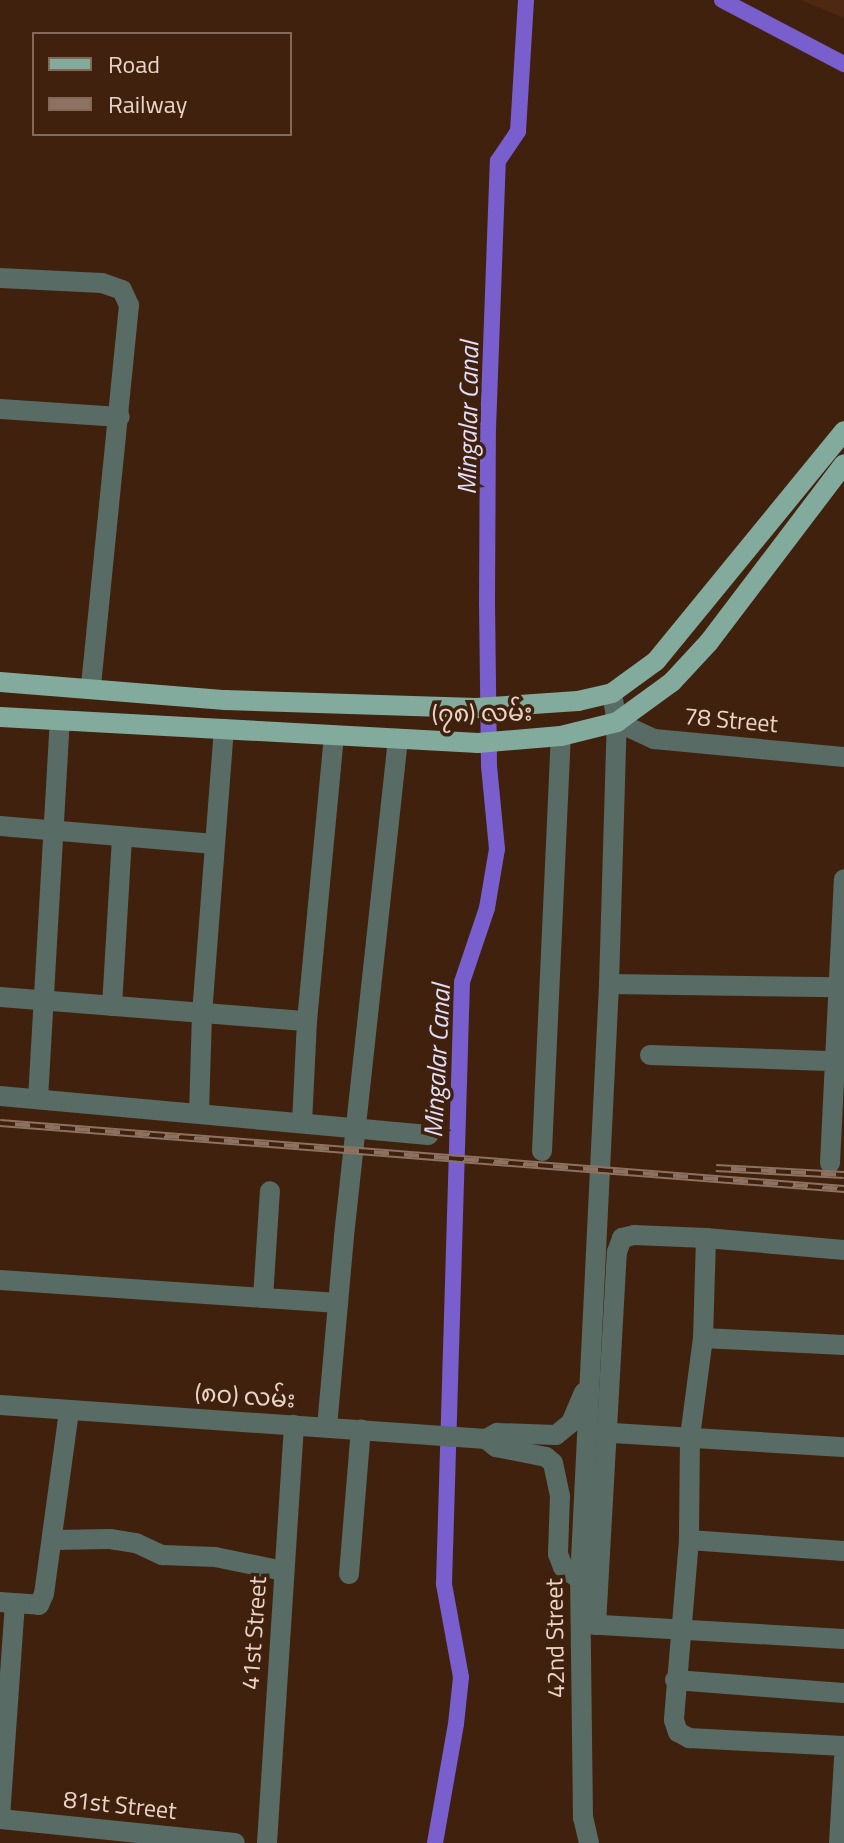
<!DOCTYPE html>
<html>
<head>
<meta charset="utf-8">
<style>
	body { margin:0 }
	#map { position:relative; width:844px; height:1843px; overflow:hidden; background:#40210d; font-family:"Titillium Web","Noto Sans Myanmar",sans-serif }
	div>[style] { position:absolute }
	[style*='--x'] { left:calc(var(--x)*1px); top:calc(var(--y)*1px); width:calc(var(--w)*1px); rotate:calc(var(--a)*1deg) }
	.built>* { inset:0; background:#4e2810 }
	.canal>* { height:16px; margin:-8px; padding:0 8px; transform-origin:8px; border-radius:8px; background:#795ecd }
	.minor>* { height:20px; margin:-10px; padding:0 10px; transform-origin:10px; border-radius:10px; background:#586b64 }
	.major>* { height:20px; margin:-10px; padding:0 10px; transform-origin:10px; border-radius:10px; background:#83ab9d }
	.rail>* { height:8px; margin-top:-4px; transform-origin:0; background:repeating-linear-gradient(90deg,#40210d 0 15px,#8d7262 0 30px); box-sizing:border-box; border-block:2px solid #8d7262 }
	span { translate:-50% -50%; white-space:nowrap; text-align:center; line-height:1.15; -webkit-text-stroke:7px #40210d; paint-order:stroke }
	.street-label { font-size:24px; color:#ead5c9 }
	.water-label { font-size:26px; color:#e2defb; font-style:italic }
	.legend { position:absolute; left:32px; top:32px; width:260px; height:104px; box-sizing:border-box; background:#40210d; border:2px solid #846958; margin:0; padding:10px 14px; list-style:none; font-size:24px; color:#ead5c9 }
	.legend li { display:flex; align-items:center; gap:16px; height:40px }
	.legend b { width:40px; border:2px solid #846958 }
</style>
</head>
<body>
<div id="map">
	<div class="built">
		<div style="clip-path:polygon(800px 0,844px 0,844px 18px)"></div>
	</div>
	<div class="canal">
		<div style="--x:722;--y:0;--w:138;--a:27.7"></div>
		<div style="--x:435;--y:1843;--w:121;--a:-80"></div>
		<div style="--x:456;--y:1724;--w:47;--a:-83.9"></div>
		<div style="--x:461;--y:1677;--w:95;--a:-100.4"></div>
		<div style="--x:444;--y:1584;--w:602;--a:-88.29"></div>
		<div style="--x:462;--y:982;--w:78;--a:-71.3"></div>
		<div style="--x:487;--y:908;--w:60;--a:-80.4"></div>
		<div style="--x:497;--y:849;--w:83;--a:-95.5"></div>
		<div style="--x:489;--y:766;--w:162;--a:-90.7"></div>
		<div style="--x:487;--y:604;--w:175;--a:-89.7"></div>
		<div style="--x:488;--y:429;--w:268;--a:-87.9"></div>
		<div style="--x:498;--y:161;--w:36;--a:-56"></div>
		<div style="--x:518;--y:131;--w:131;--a:-86.5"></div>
	</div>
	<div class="minor">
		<div style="--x:0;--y:278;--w:102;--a:2.8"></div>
		<div style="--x:102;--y:283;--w:21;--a:19"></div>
		<div style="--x:122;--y:290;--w:17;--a:65"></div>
		<div style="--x:129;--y:305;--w:386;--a:95.7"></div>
		<div style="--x:0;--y:409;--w:120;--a:3.8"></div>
		<div style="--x:617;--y:722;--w:41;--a:24.7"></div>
		<div style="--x:654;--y:739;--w:191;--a:5.4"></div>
		<div style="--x:0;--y:826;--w:215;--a:4.8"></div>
		<div style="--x:609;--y:984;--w:228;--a:0.8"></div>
		<div style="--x:0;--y:997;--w:308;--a:4.5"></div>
		<div style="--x:112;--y:1006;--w:168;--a:-86.6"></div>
		<div style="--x:650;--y:1055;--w:185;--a:1.9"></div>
		<div style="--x:0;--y:1096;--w:430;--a:5.2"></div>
		<div style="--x:38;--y:1099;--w:379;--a:-86.7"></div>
		<div style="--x:199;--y:1114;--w:100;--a:-88.3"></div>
		<div style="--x:202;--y:1014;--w:286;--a:-85.6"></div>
		<div style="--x:302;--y:1123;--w:102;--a:-87.2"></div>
		<div style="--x:307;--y:1021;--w:286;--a:-84.6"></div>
		<div style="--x:542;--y:1151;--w:415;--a:-87.4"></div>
		<div style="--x:830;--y:1163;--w:284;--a:-87.2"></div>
		<div style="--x:706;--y:1238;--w:100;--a:91.7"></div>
		<div style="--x:703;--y:1338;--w:100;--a:97.5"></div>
		<div style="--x:690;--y:1437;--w:103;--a:90.6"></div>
		<div style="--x:689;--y:1540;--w:181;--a:94.8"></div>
		<div style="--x:674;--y:1720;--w:13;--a:72"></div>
		<div style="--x:678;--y:1732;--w:13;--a:29"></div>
		<div style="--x:689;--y:1738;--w:155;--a:3"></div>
		<div style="--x:0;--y:1280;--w:339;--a:3.9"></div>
		<div style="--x:263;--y:1298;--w:107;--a:-86.3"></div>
		<div style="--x:703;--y:1338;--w:141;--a:2.8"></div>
		<div style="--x:0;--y:1405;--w:487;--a:4"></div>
		<div style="--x:486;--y:1439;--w:13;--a:-29"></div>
		<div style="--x:497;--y:1433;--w:59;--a:1.9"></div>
		<div style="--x:556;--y:1435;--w:19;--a:-39"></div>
		<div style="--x:571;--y:1423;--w:33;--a:-67"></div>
		<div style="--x:327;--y:1427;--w:192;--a:-84.9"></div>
		<div style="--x:344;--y:1236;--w:499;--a:-83.8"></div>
		<div style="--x:596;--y:1432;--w:248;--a:3.5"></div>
		<div style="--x:486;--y:1439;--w:13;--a:39"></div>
		<div style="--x:496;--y:1447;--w:51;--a:11.3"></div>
		<div style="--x:546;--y:1457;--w:9;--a:41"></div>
		<div style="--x:553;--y:1463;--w:34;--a:78"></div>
		<div style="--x:560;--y:1496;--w:58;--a:92"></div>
		<div style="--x:558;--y:1554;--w:14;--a:69"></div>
		<div style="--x:563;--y:1567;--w:21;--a:37"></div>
		<div style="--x:54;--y:1540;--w:56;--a:-1"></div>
		<div style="--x:110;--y:1539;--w:26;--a:9"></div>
		<div style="--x:136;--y:1543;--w:29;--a:25"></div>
		<div style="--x:162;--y:1555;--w:53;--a:2.2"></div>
		<div style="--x:215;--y:1557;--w:70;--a:11.5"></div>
		<div style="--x:689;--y:1540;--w:155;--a:4.1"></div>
		<div style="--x:349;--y:1574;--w:145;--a:-85.3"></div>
		<div style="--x:0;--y:1602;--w:39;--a:4"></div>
		<div style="--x:39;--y:1605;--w:12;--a:-66"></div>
		<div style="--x:44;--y:1594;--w:185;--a:-82.2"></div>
		<div style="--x:584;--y:1624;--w:260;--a:3.3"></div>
		<div style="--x:596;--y:1625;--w:374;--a:-86.8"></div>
		<div style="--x:617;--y:1252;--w:15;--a:-70"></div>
		<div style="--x:622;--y:1238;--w:12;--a:-14"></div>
		<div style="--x:634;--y:1235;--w:72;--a:2.4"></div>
		<div style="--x:706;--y:1238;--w:139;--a:5"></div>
		<div style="--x:675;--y:1680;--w:169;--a:4.4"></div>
		<div style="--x:0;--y:1817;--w:214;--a:-86"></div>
		<div style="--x:0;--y:1819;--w:236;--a:5.8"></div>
		<div style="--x:267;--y:1843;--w:419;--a:-86.3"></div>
		<div style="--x:589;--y:1843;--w:26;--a:-103"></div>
		<div style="--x:583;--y:1818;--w:238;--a:-90.7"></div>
		<div style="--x:580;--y:1580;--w:597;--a:-87.21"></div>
		<div style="--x:609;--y:984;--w:262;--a:-88.3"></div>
		<div style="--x:617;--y:722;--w:29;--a:-100"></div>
		<div style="--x:839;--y:1843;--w:85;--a:-86.6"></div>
	</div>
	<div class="major">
		<div style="--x:0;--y:682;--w:226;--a:4.6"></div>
		<div style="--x:225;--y:700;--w:251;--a:1.8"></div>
		<div style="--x:476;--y:708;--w:102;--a:-3.9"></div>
		<div style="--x:578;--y:701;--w:35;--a:-13"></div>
		<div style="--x:612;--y:693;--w:54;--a:-36"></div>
		<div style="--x:656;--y:661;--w:297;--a:-50.7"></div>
		<div style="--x:0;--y:717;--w:479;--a:3.1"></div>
		<div style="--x:478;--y:743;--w:83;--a:-4.8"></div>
		<div style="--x:561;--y:736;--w:58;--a:-14"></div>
		<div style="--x:617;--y:722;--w:68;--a:-36"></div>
		<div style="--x:672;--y:682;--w:54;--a:-47.2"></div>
		<div style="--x:709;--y:642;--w:223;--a:-52.8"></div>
	</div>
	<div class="rail">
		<div style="--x:0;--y:1123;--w:847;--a:4.47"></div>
		<div style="--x:716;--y:1168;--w:128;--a:3.1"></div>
	</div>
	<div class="street-label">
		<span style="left:482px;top:713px;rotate:-1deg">(၇၈) လမ်း</span>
		<span style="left:731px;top:720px;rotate:5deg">78 Street</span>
		<span style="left:245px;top:1396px;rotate:4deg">(၈၀) လမ်း</span>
		<span style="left:254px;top:1633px;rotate:-86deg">41st Street</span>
		<span style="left:555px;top:1638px;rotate:-91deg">42nd Street</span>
		<span style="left:120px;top:1805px;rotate:6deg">81st Street</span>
	</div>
	<div class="water-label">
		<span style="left:468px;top:418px;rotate:-89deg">Mingalar Canal</span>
		<span style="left:437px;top:1061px;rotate:-87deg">Mingalar Canal</span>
	</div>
	<ul class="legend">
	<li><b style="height:10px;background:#83ab9d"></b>Road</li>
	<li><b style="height:10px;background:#8d7262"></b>Railway</li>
	</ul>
</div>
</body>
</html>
